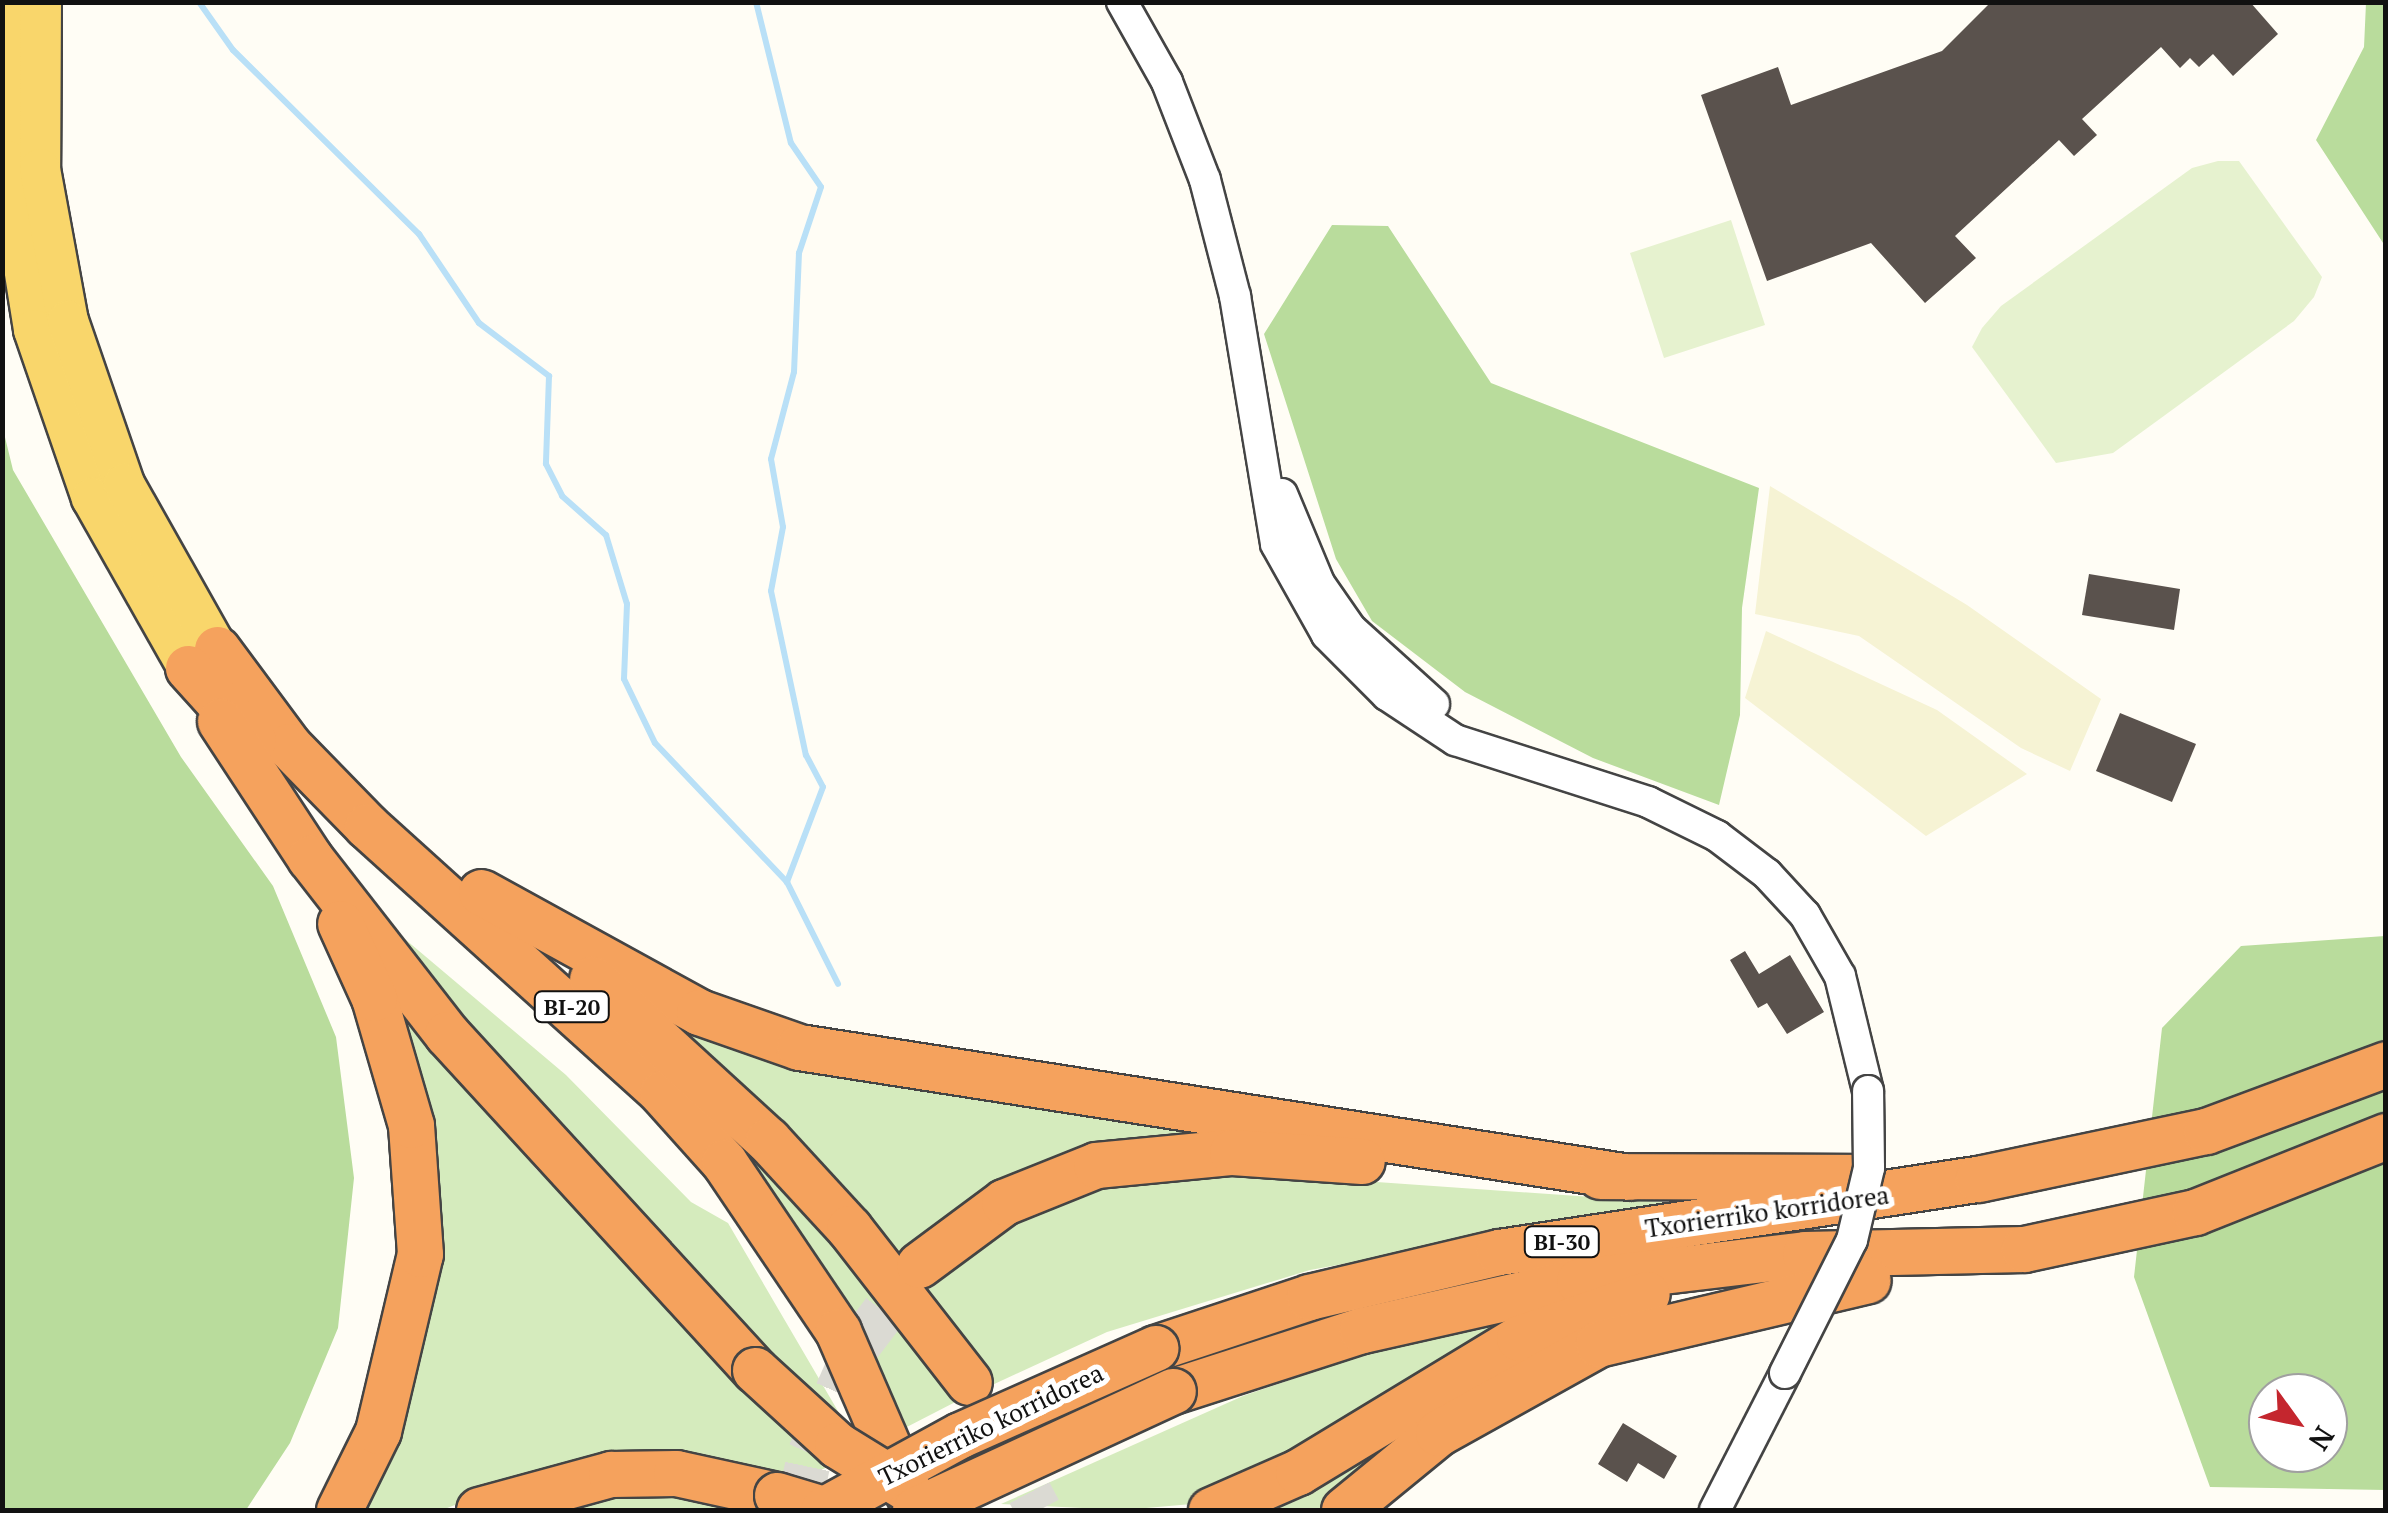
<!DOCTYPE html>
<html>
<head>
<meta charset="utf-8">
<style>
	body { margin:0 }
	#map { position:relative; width:2388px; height:1513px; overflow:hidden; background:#fffdf5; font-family:"PT Serif",serif }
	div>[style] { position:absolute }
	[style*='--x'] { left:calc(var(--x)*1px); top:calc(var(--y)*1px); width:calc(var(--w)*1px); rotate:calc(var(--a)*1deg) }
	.farmland>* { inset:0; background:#f6f3d4 }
	.green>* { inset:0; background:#d5ebbd }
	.forest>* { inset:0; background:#b9dc9c }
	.pitch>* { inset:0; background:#e6f2cf }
	.stream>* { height:6px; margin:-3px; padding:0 3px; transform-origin:3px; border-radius:3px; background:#b9e0f7 }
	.building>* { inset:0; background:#5a524d }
	.highway-tunnel>* { height:45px; margin-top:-22.5px; transform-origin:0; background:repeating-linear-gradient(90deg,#dbdad3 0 45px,transparent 0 67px) }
	.roads { filter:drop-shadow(2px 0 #444) drop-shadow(-2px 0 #444) drop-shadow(0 2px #444) drop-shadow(0 -2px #444) }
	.minor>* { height:30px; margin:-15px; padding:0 15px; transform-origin:15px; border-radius:15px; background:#fff }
	.major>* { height:40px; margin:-20px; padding:0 20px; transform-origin:20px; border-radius:20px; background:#f9d66b }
	.highway>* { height:45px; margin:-22.5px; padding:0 22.5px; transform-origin:22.5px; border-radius:22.5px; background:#f5a25d }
	.bridges { filter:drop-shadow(2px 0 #444) drop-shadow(-2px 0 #444) drop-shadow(0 2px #444) drop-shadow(0 -2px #444) }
	.minor-bridge>* { height:30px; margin:-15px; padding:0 15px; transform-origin:15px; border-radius:15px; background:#fff }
	.highway-bridge>* { height:45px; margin:-22.5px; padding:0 22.5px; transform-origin:22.5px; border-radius:22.5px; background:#f5a25d }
	span { translate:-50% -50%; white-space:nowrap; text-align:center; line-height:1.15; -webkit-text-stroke:10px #fff; paint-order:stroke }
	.shield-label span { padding:2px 8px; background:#fff; border:2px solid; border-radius:8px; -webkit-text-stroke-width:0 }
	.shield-label { font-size:22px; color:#111; font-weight:700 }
	.street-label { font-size:25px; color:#111 }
	.frame { position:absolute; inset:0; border:5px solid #111; pointer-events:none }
	.north { position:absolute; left:2248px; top:1373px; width:100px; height:100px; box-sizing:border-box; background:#fff; border:2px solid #a0a0a0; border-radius:50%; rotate:123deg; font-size:28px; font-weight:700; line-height:40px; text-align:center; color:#111 }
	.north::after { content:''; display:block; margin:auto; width:35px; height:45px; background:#c4262e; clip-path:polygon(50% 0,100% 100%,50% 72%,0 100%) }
</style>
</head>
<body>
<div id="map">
	<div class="farmland">
		<div style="clip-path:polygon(1770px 486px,1967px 605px,2101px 699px,2070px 771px,2021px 748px,1859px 636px,1755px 614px)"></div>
		<div style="clip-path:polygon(1766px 631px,1937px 710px,2027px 774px,1926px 836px,1745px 698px)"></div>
	</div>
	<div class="green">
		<div style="clip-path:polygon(361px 902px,566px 1075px,691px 1202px,728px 1223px,849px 1430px,727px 1323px)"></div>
		<div style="clip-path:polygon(389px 985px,536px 1169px,834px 1464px,806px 1477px,698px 1454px,571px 1460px,442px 1510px,359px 1510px,418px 1343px)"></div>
		<div style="clip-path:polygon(653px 1009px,1297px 1124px,1188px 1143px,900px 1255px,931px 1288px,1014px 1225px,1078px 1195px,1138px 1180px,1219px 1171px,1678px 1203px,1310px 1270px,1107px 1332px,990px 1386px)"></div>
		<div style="clip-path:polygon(700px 1093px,967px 1396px,901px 1430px,814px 1251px,726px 1140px)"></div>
		<div style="clip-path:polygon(1547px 1308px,1303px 1458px,1192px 1504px,1123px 1510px,1001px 1504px,1243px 1396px,1414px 1337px)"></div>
		<div style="clip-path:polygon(1458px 1392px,1324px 1510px,1262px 1510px)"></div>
		<div style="clip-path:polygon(634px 1483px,761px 1510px,514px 1510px)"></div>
	</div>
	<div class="forest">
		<div style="clip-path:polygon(2366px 3px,2385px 3px,2385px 246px,2316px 140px,2364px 47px)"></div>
		<div style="clip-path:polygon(1332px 225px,1388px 226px,1491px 383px,1759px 488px,1742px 608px,1740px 715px,1719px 805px,1593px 758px,1465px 692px,1372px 621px,1336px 559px,1264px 334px)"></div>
		<div style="clip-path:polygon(3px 429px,13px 470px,181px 757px,273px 886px,336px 1037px,354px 1178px,338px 1328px,290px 1443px,246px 1510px,3px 1510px)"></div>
		<div style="clip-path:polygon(evenodd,2385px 936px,2385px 1490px,2210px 1487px,2134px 1277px,2162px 1028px,2241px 946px,2385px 936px,2268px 1393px,2328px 1393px,2328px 1453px,2268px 1453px,2268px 1393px)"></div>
	</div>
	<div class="pitch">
		<div style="clip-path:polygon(2218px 161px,2239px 161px,2322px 277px,2314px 297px,2294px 321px,2113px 453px,2056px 463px,1972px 347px,1982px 328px,2001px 306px,2192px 168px)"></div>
		<div style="clip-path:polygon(1731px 220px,1765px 325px,1664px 358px,1630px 253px)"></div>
	</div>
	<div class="stream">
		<div style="--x:199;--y:2;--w:59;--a:54.7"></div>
		<div style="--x:233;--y:50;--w:262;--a:44.7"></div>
		<div style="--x:419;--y:234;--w:107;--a:56"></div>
		<div style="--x:479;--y:323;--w:88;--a:37.1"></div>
		<div style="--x:549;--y:376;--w:88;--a:92"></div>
		<div style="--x:546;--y:464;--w:36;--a:63"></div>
		<div style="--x:562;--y:496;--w:59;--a:41.6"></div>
		<div style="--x:606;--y:535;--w:72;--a:73.1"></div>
		<div style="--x:627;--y:604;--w:75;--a:92.3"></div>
		<div style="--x:624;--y:679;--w:71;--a:64.2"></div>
		<div style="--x:655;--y:743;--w:192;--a:46.5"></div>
		<div style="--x:787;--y:882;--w:114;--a:63.4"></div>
		<div style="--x:756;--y:2;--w:145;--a:76.1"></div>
		<div style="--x:791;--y:143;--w:53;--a:55.7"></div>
		<div style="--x:821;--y:187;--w:70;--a:108.4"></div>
		<div style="--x:799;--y:253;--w:119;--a:92.4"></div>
		<div style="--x:794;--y:372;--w:90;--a:104.8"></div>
		<div style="--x:771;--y:459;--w:69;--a:80"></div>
		<div style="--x:783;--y:527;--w:65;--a:100.6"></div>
		<div style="--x:771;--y:591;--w:168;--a:78"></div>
		<div style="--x:806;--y:755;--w:36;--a:62"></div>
		<div style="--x:823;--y:787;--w:102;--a:110.8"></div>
	</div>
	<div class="building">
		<div style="clip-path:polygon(1991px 2px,2250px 2px,2278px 34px,2233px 76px,2213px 54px,2199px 67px,2190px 58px,2180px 68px,2161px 47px,2082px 119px,2097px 135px,2074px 156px,2059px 140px,1955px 236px,1976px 258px,1925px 303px,1871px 243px,1767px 281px,1701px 95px,1778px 67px,1791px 105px,1942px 51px)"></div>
		<div style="clip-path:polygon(2089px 574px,2180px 589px,2174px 630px,2082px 615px)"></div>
		<div style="clip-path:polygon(2120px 713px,2196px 744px,2172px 802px,2096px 771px)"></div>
		<div style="clip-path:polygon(1745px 951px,1759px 974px,1790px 955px,1824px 1012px,1787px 1034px,1767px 1003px,1758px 1008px,1730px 960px)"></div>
		<div style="clip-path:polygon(1623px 1423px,1677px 1456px,1664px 1479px,1638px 1463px,1627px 1482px,1598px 1464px)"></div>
	</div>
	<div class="highway-tunnel">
		<div style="--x:998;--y:1433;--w:87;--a:62"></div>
		<div style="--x:798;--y:1510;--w:58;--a:-78.1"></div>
		<div style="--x:810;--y:1453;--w:116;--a:-66.1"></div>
		<div style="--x:857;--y:1347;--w:103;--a:-52.9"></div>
	</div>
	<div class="roads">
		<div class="minor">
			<div style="--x:1122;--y:2;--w:92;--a:60.6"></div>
			<div style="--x:1167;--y:82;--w:105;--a:68.8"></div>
			<div style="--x:1205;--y:180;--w:120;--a:75.5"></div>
			<div style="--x:1235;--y:296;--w:251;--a:80.6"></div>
			<div style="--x:1276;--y:544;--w:104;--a:60.7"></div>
			<div style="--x:1327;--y:635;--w:85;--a:45"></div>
			<div style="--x:1387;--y:695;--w:82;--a:33.5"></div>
			<div style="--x:1455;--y:740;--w:203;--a:17.8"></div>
			<div style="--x:1648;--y:802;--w:77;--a:26.2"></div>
			<div style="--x:1717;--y:836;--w:63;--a:37.2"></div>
			<div style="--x:1767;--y:874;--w:56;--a:47.2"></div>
			<div style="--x:1805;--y:915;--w:70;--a:60.2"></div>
			<div style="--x:1840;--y:976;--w:118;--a:76.3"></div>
			<div style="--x:1282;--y:494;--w:96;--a:67.4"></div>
			<div style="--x:1319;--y:583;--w:56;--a:55.2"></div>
			<div style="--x:1351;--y:629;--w:112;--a:42.1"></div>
			<div style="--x:1715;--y:1510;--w:154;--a:-62.9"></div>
		</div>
		<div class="major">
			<div style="--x:11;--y:2;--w:159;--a:91.4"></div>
			<div style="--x:7;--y:161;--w:171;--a:80.9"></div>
			<div style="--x:34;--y:330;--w:178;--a:71"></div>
			<div style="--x:92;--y:498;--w:195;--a:60.5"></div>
			<div style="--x:41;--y:2;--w:167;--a:90.3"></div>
			<div style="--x:40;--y:169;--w:155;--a:79.6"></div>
			<div style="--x:68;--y:321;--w:172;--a:71"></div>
			<div style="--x:124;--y:484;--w:189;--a:60.6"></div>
		</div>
		<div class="highway">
			<div style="--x:217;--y:649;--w:121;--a:53.4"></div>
			<div style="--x:289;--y:746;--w:112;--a:45.7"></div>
			<div style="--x:367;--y:826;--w:398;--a:42.1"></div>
			<div style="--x:662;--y:1093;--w:93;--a:48.1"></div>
			<div style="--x:724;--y:1162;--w:204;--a:56"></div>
			<div style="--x:838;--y:1331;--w:189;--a:66.6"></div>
			<div style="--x:188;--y:668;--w:97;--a:47.9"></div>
			<div style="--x:220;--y:721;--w:164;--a:56.7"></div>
			<div style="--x:310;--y:858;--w:223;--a:52.1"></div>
			<div style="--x:447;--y:1034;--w:456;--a:47.5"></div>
			<div style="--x:481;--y:892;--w:249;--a:28.8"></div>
			<div style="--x:699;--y:1012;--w:106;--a:19.3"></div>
			<div style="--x:799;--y:1047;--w:840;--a:8.9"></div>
			<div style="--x:592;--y:979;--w:239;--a:42.5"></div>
			<div style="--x:768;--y:1140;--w:120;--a:47.4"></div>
			<div style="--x:849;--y:1228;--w:195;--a:52.1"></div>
			<div style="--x:1600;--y:1176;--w:261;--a:0.2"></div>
			<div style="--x:919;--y:1265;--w:106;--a:-36.5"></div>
			<div style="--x:1004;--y:1202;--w:99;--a:-21.9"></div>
			<div style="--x:1096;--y:1165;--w:137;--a:-5.5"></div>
			<div style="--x:1232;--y:1152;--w:130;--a:4"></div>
			<div style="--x:1155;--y:1348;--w:162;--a:-18.3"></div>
			<div style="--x:1309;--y:1297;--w:195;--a:-13.3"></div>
			<div style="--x:1499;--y:1252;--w:485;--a:-8.7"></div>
			<div style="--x:1978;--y:1179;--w:233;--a:-11.9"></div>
			<div style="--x:2206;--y:1131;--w:192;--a:-20.4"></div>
			<div style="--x:1173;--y:1391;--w:199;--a:-17.9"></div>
			<div style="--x:1362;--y:1330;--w:222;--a:-12.7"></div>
			<div style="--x:1579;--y:1281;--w:228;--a:-6.8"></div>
			<div style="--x:1805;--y:1254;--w:219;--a:-1.3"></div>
			<div style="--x:2024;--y:1249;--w:175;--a:-12.2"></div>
			<div style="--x:2195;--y:1212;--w:206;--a:-21.7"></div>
			<div style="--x:339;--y:1510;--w:88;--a:-63.7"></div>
			<div style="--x:378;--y:1431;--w:182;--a:-76.7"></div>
			<div style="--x:420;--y:1254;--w:129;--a:-94"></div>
			<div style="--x:411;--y:1125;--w:132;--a:-106.2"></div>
			<div style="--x:374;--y:998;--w:82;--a:-114.4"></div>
			<div style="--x:479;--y:1510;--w:137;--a:-15.3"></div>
			<div style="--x:611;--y:1474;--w:65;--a:-0.9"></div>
			<div style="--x:676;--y:1473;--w:103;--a:12.3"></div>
			<div style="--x:1211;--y:1510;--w:95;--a:-23.6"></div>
			<div style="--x:1298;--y:1472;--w:258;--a:-31.2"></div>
			<div style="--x:1519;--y:1338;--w:135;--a:-19"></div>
			<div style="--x:1344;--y:1510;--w:122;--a:-39.3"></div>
			<div style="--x:1438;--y:1433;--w:183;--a:-29.1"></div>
			<div style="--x:1598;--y:1344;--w:277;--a:-13.3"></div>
		</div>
	</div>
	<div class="bridges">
		<div class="minor-bridge">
			<div style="--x:1785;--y:1373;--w:149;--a:-63.3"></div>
			<div style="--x:1852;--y:1240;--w:74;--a:-76.7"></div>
			<div style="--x:1869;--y:1168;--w:77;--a:-90.7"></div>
		</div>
		<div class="highway-bridge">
			<div style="--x:755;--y:1370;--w:111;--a:42.4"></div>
			<div style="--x:837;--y:1445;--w:82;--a:31.6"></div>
			<div style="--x:777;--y:1495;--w:52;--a:16.7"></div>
			<div style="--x:823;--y:1510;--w:156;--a:-28.7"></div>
			<div style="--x:960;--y:1435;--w:214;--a:-24"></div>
			<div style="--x:915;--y:1510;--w:284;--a:-24.8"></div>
		</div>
	</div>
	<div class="shield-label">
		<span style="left:572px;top:1007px">BI-20</span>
		<span style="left:1562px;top:1242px">BI-30</span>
	</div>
	<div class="street-label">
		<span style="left:1767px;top:1212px;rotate:-8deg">Txorierriko korridorea</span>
		<span style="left:991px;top:1425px;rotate:-26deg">Txorierriko korridorea</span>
	</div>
	<div class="frame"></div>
	<div class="north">N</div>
</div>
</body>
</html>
